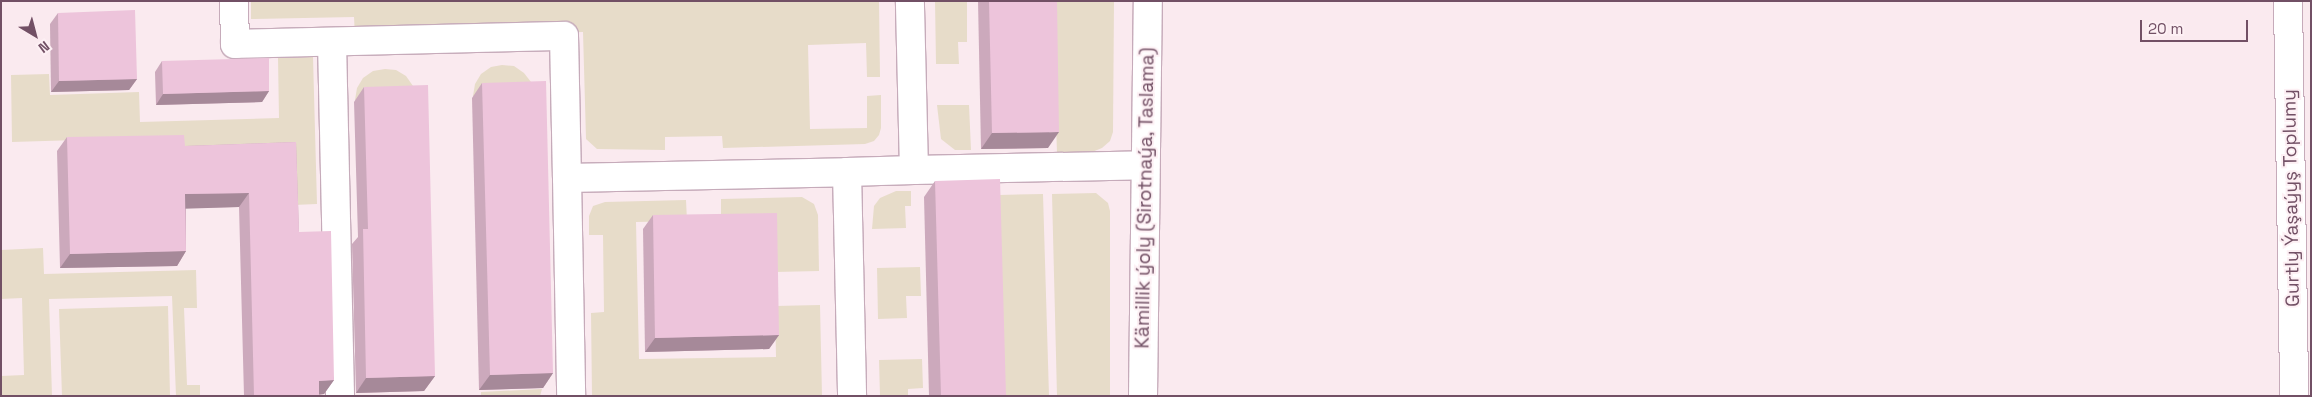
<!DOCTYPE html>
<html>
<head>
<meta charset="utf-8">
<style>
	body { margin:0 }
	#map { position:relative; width:2312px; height:397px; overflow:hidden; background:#faeaef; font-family:"Space Grotesk",sans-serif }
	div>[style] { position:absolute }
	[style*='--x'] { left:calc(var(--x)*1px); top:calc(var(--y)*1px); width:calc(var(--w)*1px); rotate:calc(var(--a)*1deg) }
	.green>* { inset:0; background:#e7dcc9 }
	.roads { filter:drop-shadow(1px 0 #c6abba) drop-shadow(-1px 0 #c6abba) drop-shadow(0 1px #c6abba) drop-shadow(0 -1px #c6abba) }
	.minor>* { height:28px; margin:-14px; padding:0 14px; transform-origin:14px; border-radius:14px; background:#fff }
	.wall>* { inset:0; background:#cca9bc }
	.shaded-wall>* { inset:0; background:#a68999 }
	.building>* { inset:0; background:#edc4db }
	span { translate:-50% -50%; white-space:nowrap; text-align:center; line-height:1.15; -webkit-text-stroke:4px #fdf0f4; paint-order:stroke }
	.street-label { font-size:19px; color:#725065 }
	.frame { position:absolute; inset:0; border:2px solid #725065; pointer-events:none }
	.north { position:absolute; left:10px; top:10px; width:50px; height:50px; -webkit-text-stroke:4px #fdf0f4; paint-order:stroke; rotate:143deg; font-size:14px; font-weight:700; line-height:20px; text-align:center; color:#725065 }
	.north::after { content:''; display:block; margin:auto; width:18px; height:22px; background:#725065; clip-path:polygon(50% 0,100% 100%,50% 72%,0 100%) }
	.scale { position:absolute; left:2140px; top:20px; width:108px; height:22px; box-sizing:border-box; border:2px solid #725065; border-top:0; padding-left:6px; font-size:15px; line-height:18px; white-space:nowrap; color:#725065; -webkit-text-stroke:4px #fdf0f4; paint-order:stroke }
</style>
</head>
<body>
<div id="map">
	<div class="green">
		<div style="clip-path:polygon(251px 1px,879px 1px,880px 77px,867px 77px,866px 43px,808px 45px,810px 129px,867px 128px,867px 96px,881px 95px,881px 128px,879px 135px,874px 141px,865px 144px,723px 148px,722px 136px,665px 137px,665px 150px,597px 149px,586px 139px,583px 32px,355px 37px,354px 17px,251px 19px)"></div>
		<div style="clip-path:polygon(935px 1px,967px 1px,967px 42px,958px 42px,959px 64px,936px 64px)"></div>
		<div style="clip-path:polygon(1052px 1px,1114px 1px,1113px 132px,1110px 141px,1102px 148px,1092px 152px,1057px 153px)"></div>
		<div style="clip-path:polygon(313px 57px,317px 204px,293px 205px,177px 155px,176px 137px,12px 142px,11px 75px,49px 74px,50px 95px,139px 92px,140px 122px,279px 118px,278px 58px)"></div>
		<div style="clip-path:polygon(502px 65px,514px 66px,524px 73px,531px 82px,534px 94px,473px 96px,475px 84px,481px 74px,491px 67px)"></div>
		<div style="clip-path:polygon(385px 69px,396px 70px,406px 76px,413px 86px,416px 98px,355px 100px,357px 88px,363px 78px,373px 71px)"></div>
		<div style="clip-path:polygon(937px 105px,969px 105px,971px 150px,955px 150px,941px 139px)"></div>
		<div style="clip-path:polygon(896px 191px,911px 191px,911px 206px,905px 206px,906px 228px,872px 229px,874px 206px,880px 198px)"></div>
		<div style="clip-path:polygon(1096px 193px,1108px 203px,1110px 211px,1110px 396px,1057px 396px,1052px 194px)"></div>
		<div style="clip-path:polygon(1043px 194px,1049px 396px,1004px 396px,999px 195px)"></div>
		<div style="clip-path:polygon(802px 197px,814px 204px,818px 215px,819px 271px,775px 272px,721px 220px,721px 199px)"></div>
		<div style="clip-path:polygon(686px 200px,687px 221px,636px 222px,639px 359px,776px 357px,775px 306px,820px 305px,822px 396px,592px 396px,591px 313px,604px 312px,603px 235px,589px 235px,589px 216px,593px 206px,605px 202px)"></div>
		<div style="clip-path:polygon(43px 248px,44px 274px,196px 270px,197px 308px,184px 308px,187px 385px,200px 385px,200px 396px,176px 396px,172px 296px,49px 299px,52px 396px,1px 396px,1px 376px,24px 375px,22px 298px,1px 299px,1px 250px)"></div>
		<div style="clip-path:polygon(920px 267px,921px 296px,906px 296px,907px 318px,878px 319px,877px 268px)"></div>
		<div style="clip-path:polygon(168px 306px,170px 396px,62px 396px,59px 309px)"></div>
		<div style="clip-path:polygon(922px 359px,923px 388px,908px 389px,908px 396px,880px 396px,879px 360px)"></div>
		<div style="clip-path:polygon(542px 389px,540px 396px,481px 396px,481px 392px)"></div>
	</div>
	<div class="roads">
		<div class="minor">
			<div style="--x:234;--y:1;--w:43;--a:88.7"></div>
			<div style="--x:235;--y:44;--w:329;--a:-1.4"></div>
			<div style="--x:564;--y:36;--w:142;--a:88.8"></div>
			<div style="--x:567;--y:178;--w:280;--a:-1.2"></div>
			<div style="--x:847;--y:172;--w:224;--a:88.7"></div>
			<div style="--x:2288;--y:1;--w:395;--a:89.1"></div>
			<div style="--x:332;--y:42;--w:354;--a:88.7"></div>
			<div style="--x:914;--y:170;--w:231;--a:-1.2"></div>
			<div style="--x:847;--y:172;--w:67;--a:-1.7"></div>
			<div style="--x:914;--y:170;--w:169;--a:-91.4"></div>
			<div style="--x:567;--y:178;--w:218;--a:88.9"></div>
			<div style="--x:1143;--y:396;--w:395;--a:-89.3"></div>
		</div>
	</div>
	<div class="wall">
		<div style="clip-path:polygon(978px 1px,1057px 1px,1048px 148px,981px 149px)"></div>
		<div style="clip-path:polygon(58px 13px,137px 79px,129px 90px,51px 92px,50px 24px)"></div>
		<div style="clip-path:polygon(162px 61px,269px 91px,262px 102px,156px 105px,155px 72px)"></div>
		<div style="clip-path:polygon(482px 83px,553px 373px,543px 388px,479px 390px,472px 98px)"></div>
		<div style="clip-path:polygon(364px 87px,435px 376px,424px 391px,356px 393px,352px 244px,358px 237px,354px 102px)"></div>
		<div style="clip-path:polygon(67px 137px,185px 146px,296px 142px,299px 232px,334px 380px,324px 394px,319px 395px,319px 396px,244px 396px,239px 207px,186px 208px,186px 251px,177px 266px,60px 268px,57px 151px)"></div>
		<div style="clip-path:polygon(935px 181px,1006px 396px,929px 396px,924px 197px)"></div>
		<div style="clip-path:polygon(653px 215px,779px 335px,769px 349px,645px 352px,643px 229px)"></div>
	</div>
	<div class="shaded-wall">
		<div style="clip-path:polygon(137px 79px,129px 90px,51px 92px,59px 81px)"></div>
		<div style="clip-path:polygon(269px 91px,262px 102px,156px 105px,163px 94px)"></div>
		<div style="clip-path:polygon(1059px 132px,1048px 148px,981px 149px,992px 133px)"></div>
		<div style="clip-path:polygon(249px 193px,239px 207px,176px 209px,185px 194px)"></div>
		<div style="clip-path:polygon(186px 251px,177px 266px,60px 268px,70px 254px)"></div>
		<div style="clip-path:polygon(779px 335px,769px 349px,645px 352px,655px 338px)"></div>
		<div style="clip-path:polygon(553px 373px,543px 388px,479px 390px,490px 375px)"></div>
		<div style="clip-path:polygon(435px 376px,424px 391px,356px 393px,366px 378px)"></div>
		<div style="clip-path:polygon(334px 380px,324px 394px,309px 395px,319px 381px)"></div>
	</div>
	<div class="building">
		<div style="clip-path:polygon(989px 1px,1057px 1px,1059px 132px,992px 133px)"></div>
		<div style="clip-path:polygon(135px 10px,137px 79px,59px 81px,58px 13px)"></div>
		<div style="clip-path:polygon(269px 58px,269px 91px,163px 94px,162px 61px)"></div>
		<div style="clip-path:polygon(546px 81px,553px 373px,490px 375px,482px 83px)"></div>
		<div style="clip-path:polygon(428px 85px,435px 376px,366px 378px,363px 229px,368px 229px,364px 87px)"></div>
		<div style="clip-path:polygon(184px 135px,185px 146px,296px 142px,299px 232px,331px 231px,334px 380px,319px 381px,319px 396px,254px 396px,249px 193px,185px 194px,186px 251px,70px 254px,67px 137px)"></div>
		<div style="clip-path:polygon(1000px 179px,1006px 396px,941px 396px,935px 181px)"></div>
		<div style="clip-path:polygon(777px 213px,779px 335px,655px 338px,653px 215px)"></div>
	</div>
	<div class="street-label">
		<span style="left:1145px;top:198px;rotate:-89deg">Kämillik ýoly (Sirotnaýa, Taslama)</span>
		<span style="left:2291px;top:198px;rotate:-91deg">Gurtly Ýaşaýyş Toplumy</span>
	</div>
	<div class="frame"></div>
	<div class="north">N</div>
	<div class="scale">20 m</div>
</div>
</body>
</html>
